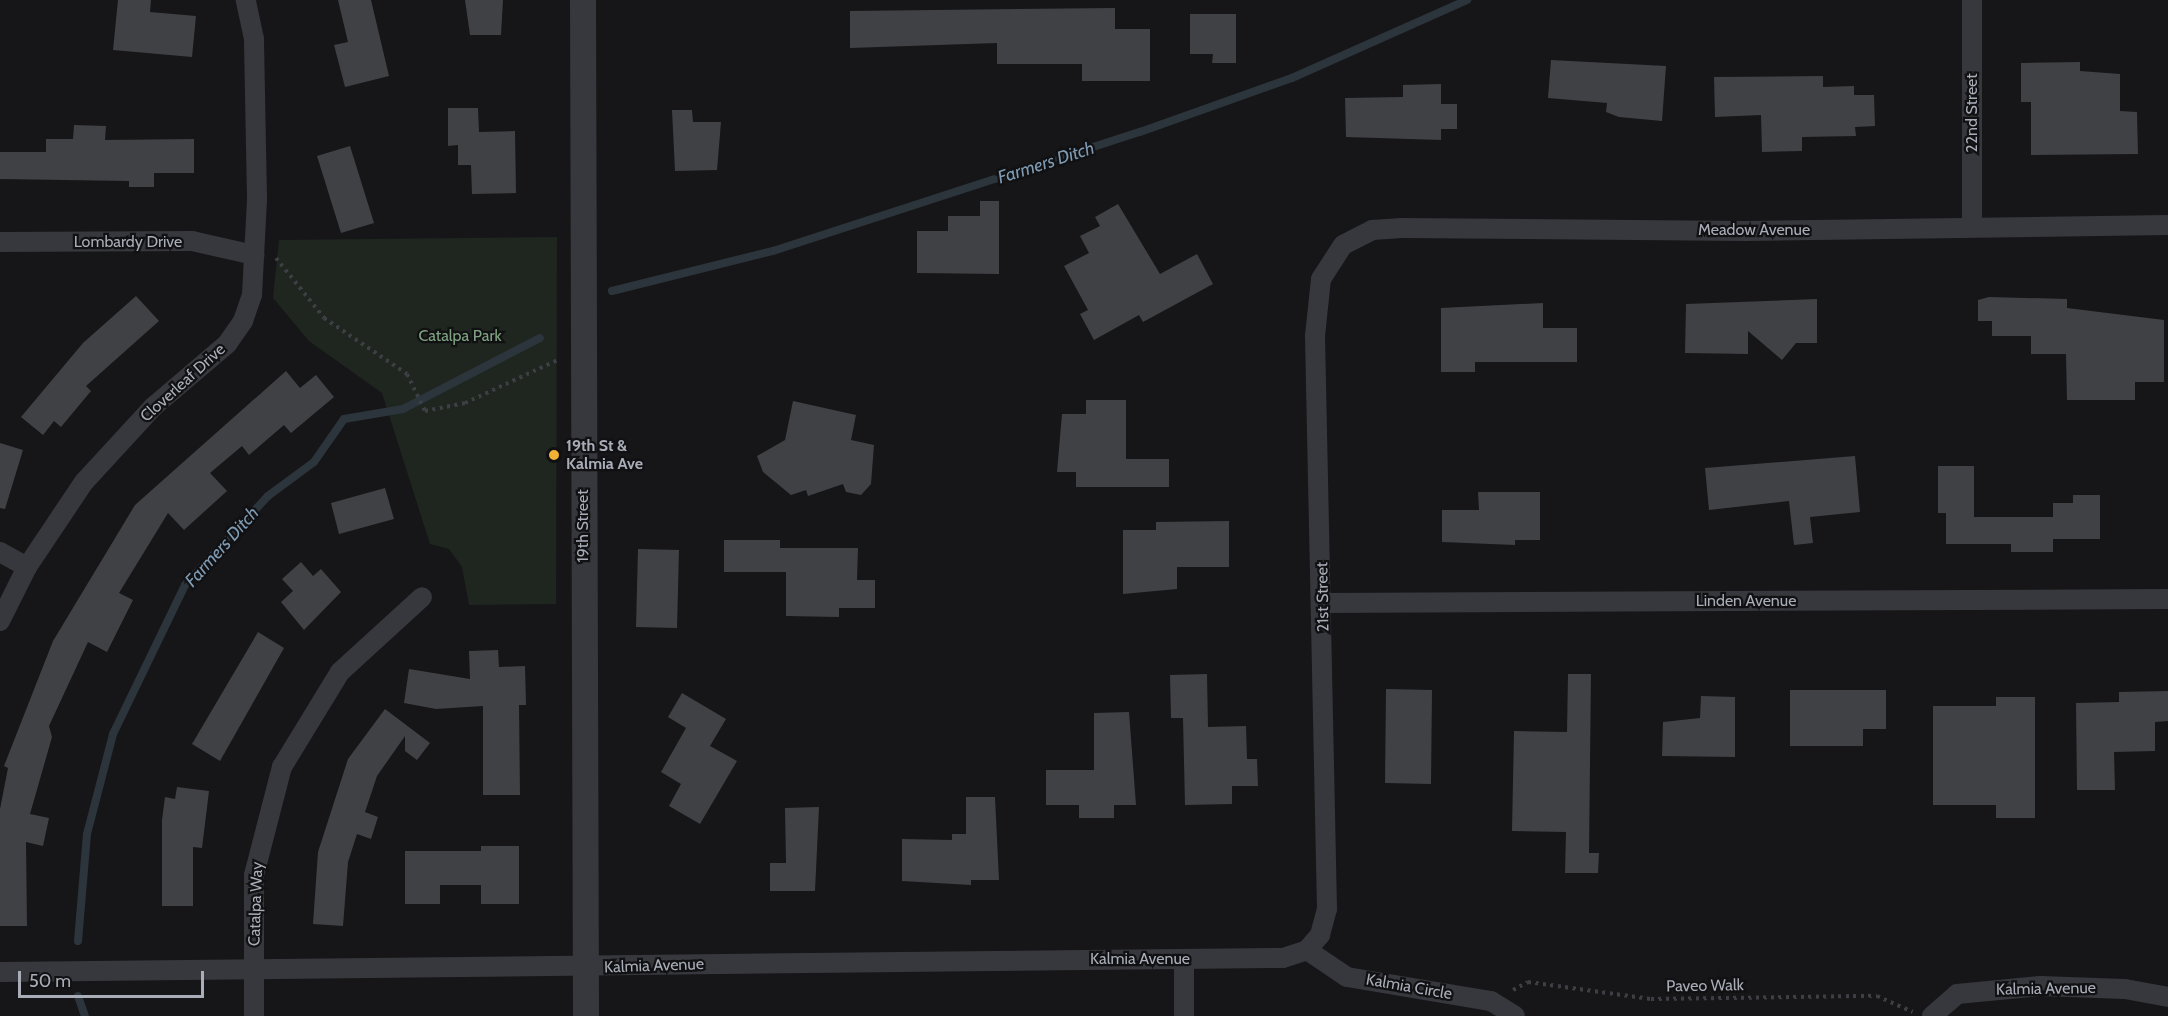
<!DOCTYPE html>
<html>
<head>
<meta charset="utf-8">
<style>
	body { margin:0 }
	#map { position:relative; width:2168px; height:1016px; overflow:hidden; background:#161618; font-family:Cabin,sans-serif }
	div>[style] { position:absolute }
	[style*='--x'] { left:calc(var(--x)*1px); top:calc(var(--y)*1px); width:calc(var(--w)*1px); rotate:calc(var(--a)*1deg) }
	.green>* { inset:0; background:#1e261f }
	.stream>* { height:8px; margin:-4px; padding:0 4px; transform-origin:4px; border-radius:4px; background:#2c353c }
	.building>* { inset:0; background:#404145 }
	.path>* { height:4px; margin-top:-2px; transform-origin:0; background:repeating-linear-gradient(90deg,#3d3f44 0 3px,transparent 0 7.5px) }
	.minor>* { height:20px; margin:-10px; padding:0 10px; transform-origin:10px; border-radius:10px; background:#37383d }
	.tertiary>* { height:26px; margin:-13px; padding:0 13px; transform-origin:13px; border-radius:13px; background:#37383d }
	.dots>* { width:16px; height:16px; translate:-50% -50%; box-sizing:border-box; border:3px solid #111113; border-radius:50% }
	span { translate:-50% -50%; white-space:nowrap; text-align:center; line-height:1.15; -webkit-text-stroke:4.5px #111113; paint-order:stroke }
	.street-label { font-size:16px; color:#a8adb8 }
	.park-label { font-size:16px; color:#7fa381 }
	.poi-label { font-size:16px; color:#a8adb8; font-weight:700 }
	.left { translate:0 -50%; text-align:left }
	.water-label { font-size:18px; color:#7f9bb3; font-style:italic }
	.scale { position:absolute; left:18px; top:971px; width:186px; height:27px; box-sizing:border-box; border:3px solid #a8adb8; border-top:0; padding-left:8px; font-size:18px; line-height:21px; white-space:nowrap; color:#a8adb8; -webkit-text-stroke:4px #111113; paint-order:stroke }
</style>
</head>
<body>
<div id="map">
	<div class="green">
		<div style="clip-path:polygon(557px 237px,556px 604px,469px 605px,462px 567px,449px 549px,430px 544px,382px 393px,309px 341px,273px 298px,279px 240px)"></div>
	</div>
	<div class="stream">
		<div style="--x:612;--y:291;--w:166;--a:-14"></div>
		<div style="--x:773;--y:251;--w:386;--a:-18"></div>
		<div style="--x:1140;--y:132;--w:161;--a:-19.6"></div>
		<div style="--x:1292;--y:78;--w:192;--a:-24"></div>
		<div style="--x:78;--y:941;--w:107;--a:-85.2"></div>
		<div style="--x:87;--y:834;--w:103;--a:-75.4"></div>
		<div style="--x:113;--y:734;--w:165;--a:-64.2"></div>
		<div style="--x:185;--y:585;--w:122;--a:-47"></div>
		<div style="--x:268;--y:496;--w:57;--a:-36.5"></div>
		<div style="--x:314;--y:462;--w:52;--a:-55.1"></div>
		<div style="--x:344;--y:419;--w:60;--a:-9.6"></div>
		<div style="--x:403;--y:409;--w:154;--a:-27.4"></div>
		<div style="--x:78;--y:996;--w:21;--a:71"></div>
	</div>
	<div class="building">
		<div style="clip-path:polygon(118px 0,151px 0,150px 12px,196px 16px,192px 57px,113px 50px)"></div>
		<div style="clip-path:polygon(338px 0,371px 0,389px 76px,345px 87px,334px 45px,348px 42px)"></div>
		<div style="clip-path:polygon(465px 0,503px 0,501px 35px,470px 35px)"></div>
		<div style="clip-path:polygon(1115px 8px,1115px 29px,1150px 29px,1150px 81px,1082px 81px,1082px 64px,997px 64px,997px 43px,850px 48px,850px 11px)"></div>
		<div style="clip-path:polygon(1190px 14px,1236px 14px,1236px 63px,1212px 63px,1213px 54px,1190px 54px)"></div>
		<div style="clip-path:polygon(1551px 60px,1666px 66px,1662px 121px,1619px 117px,1606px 112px,1607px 103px,1548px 98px)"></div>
		<div style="clip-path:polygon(2080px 62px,2080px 71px,2120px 74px,2120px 111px,2137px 112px,2138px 154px,2031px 155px,2031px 102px,2021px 102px,2021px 63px)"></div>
		<div style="clip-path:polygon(1823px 76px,1823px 87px,1854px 86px,1854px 95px,1874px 95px,1875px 126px,1855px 127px,1856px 136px,1802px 137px,1802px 151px,1762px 152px,1761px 115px,1715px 117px,1714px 77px)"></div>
		<div style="clip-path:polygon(1441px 84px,1441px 104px,1457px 104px,1457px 129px,1441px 129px,1441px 140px,1346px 137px,1345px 98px,1403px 97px,1403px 85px)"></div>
		<div style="clip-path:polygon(448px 108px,478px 108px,479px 132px,515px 131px,516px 193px,472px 194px,471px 165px,458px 165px,458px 145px,448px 146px)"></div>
		<div style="clip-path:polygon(672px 110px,692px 110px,693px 122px,721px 122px,717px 170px,675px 171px)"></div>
		<div style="clip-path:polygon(74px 125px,106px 126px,105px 140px,194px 139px,194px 173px,154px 173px,154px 187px,129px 187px,129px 181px,0 179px,0 152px,46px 152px,46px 139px,73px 139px)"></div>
		<div style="clip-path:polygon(350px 146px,374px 223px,341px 233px,317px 156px)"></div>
		<div style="clip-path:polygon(980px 201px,999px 201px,999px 274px,917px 273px,917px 231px,948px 231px,948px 216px,980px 216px)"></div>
		<div style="clip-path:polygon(1118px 204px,1160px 274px,1197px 254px,1213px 284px,1143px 322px,1139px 315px,1094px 340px,1080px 314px,1088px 310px,1064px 266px,1089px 253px,1080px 236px,1100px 226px,1095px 217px)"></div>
		<div style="clip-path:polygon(136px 296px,159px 321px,86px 386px,91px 391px,61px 427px,54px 421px,43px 435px,21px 417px,83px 343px)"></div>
		<div style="clip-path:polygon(1989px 297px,2067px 299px,2067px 308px,2164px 320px,2164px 382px,2135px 382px,2135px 400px,2067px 400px,2066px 354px,2031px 354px,2031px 336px,1992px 336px,1992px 321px,1978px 321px,1978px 300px)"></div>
		<div style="clip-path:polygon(1817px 299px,1817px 343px,1796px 343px,1782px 360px,1748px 331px,1748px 354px,1685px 353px,1686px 304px)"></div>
		<div style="clip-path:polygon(1543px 303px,1543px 328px,1577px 328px,1577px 362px,1475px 362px,1475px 372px,1441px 372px,1441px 308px)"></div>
		<div style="clip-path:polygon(286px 371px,300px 388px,316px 375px,334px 397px,291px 433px,284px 425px,249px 455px,242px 446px,210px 473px,227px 491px,184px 530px,168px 513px,119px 593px,133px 600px,107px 652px,88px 642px,49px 726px,52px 737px,30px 814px,49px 818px,43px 846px,26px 842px,27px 926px,0 926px,0 809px,8px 768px,4px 766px,53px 641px,135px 505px)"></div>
		<div style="clip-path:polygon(1086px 400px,1126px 400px,1126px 459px,1169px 459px,1169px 487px,1076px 487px,1076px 472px,1057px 472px,1062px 414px,1086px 414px)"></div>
		<div style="clip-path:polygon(793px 401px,856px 415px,851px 440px,874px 445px,871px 484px,861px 495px,846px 492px,843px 484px,808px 496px,806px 490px,791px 495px,763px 472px,757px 456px,785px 440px)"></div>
		<div style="clip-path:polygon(0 443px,23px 450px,5px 509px,0 508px)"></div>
		<div style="clip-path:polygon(1855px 456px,1860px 512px,1810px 517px,1813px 543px,1794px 545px,1789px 501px,1709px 510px,1705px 468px)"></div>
		<div style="clip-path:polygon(1938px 466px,1974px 466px,1974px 517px,2053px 517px,2053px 503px,2073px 503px,2073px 495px,2100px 495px,2100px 539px,2053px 539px,2053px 552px,2011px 552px,2011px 544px,1946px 544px,1946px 513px,1938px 513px)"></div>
		<div style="clip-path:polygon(385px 488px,394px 519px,339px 534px,331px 503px)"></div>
		<div style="clip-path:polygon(1478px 492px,1540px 492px,1540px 540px,1515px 540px,1515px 545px,1442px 542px,1442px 510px,1479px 510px)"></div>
		<div style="clip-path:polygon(1229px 521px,1229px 567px,1177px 567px,1177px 589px,1123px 594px,1123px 530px,1156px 530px,1156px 522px)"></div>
		<div style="clip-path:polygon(724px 540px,780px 540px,780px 548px,858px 548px,857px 580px,875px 580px,875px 608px,839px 608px,839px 617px,786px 616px,786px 572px,724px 572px)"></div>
		<div style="clip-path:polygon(638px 549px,679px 550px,677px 628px,636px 627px)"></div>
		<div style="clip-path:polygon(301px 562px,313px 576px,321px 569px,341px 592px,304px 630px,281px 602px,293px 591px,282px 579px)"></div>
		<div style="clip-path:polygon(258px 632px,284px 648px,220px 761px,192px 744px)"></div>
		<div style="clip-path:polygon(498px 650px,499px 667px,525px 666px,526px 705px,519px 705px,520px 795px,483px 795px,483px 706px,436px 709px,404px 703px,409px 669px,470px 679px,469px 651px)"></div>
		<div style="clip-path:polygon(1207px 674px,1208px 727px,1246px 726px,1247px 759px,1257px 759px,1258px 786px,1232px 786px,1232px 804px,1185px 805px,1183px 718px,1171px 718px,1170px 675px)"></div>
		<div style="clip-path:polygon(1568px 674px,1591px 674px,1589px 853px,1599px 853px,1598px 873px,1565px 873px,1566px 832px,1512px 831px,1514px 731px,1567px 732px)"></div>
		<div style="clip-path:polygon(1386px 689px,1432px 690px,1431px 784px,1385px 783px)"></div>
		<div style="clip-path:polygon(1790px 690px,1886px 690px,1886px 729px,1863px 729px,1863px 746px,1790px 746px)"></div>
		<div style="clip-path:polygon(2168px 691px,2168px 721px,2155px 722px,2155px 751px,2114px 752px,2115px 790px,2077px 790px,2076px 703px,2119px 702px,2119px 692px)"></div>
		<div style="clip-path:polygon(682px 693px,726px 719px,710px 746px,737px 761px,700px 824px,669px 806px,681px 784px,661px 772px,686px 728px,668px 717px)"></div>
		<div style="clip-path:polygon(1701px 696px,1735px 697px,1735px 757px,1662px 756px,1663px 722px,1700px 718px)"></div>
		<div style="clip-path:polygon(1996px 697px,2035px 697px,2035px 818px,1996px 818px,1996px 805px,1933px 805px,1933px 706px,1996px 706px)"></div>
		<div style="clip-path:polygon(385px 709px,430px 743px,417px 760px,405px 751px,405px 736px,377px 776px,365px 812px,378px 817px,371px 839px,357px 834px,348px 862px,343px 926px,313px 924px,318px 852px,348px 759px)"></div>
		<div style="clip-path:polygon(1129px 712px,1136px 805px,1114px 805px,1114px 818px,1079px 818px,1079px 805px,1046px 805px,1046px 770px,1094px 770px,1094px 713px)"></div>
		<div style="clip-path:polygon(177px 787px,209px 791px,202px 848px,193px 847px,193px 906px,162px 906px,162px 820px,165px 797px,175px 799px)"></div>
		<div style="clip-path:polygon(966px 797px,995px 797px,999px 880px,971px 880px,971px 885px,902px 881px,902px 839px,952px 840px,952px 834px,966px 834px)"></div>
		<div style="clip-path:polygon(819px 807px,815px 891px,770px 891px,770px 863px,786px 863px,785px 808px)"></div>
		<div style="clip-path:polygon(481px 846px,519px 846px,519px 904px,481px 904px,481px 885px,440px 885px,440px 904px,405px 904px,405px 851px,481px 851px)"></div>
	</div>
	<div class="path">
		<div style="--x:276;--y:258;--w:77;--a:51.3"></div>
		<div style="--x:324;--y:318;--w:100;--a:34"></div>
		<div style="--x:407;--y:374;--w:41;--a:64.1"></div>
		<div style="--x:425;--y:411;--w:41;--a:-11.3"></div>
		<div style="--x:465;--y:403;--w:105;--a:-24.9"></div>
		<div style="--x:1513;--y:990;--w:17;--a:-28"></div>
		<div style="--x:1528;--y:982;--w:124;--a:7.9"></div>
		<div style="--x:1651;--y:999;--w:226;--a:-0.8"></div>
		<div style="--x:1877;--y:996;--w:39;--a:24"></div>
	</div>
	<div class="minor">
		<div style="--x:1972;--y:0;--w:227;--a:90"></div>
		<div style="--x:0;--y:242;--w:192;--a:-0.3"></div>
		<div style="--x:192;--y:241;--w:64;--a:12.7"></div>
		<div style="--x:0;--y:552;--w:31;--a:29"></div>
		<div style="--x:1323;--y:603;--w:845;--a:-0.27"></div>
		<div style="--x:0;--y:621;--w:60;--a:-63.4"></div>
		<div style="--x:27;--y:567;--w:102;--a:-56.2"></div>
		<div style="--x:84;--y:482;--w:102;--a:-47.4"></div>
		<div style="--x:153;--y:407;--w:97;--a:-40.4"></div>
		<div style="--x:227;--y:344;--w:28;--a:-55"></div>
		<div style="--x:243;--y:321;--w:28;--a:-71"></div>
		<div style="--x:252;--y:295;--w:97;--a:-87"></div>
		<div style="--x:257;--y:198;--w:159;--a:-91.1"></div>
		<div style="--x:254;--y:39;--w:40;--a:-102"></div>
		<div style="--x:1307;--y:950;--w:48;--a:34"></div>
		<div style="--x:1347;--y:977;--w:146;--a:9.5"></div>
		<div style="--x:1491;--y:1001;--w:28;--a:32"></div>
		<div style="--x:1184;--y:959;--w:57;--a:90"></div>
		<div style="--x:0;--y:972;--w:1283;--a:-0.63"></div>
		<div style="--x:1283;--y:958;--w:25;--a:-18"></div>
		<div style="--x:1307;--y:950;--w:20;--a:-49"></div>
		<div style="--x:1320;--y:935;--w:27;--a:-75"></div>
		<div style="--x:1327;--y:909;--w:573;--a:-91.2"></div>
		<div style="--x:1315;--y:336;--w:57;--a:-84"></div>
		<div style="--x:1321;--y:279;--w:40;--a:-57.1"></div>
		<div style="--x:1343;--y:245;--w:33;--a:-27"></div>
		<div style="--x:1372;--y:230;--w:30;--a:-4"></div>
		<div style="--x:1402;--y:228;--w:343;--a:0.5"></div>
		<div style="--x:1745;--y:231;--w:423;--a:-0.8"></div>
		<div style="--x:254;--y:1016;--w:141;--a:-90"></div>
		<div style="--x:254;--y:875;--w:112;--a:-75.5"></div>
		<div style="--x:282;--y:767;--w:111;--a:-58.6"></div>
		<div style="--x:340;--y:672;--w:111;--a:-42.4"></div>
		<div style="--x:1932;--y:1016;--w:33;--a:-41"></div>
		<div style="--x:1957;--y:994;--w:83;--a:-5.5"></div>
		<div style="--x:2040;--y:986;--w:85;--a:2"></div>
		<div style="--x:2125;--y:989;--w:44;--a:10.5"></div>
	</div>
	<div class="tertiary">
		<div style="--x:583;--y:0;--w:1016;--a:89.83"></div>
	</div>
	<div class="dots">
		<div style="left:554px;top:455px;background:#f2b134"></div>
	</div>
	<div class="street-label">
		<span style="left:1972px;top:113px;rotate:-90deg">22nd Street</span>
		<span style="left:1754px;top:230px">Meadow Avenue</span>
		<span style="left:128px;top:242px">Lombardy Drive</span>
		<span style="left:183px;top:383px;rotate:-42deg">Cloverleaf Drive</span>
		<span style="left:583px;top:526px;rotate:-90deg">19th Street</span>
		<span style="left:1323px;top:597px;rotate:-91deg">21st Street</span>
		<span style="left:1746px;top:601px">Linden Avenue</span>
		<span style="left:256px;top:904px;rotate:-88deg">Catalpa Way</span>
		<span style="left:1140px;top:959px">Kalmia Avenue</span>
		<span style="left:654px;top:966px;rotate:-2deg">Kalmia Avenue</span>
		<span style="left:1705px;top:986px;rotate:-1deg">Paveo Walk</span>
		<span style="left:1409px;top:987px;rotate:10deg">Kalmia Circle</span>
		<span style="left:2046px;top:989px;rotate:-1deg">Kalmia Avenue</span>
	</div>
	<div class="park-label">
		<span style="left:460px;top:336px">Catalpa Park</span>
	</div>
	<div class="poi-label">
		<span class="left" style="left:566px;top:455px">19th St &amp;<br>Kalmia Ave</span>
	</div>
	<div class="water-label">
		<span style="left:1046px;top:163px;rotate:-18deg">Farmers Ditch</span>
		<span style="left:222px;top:547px;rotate:-48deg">Farmers Ditch</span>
	</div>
	<div class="scale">50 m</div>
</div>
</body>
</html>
